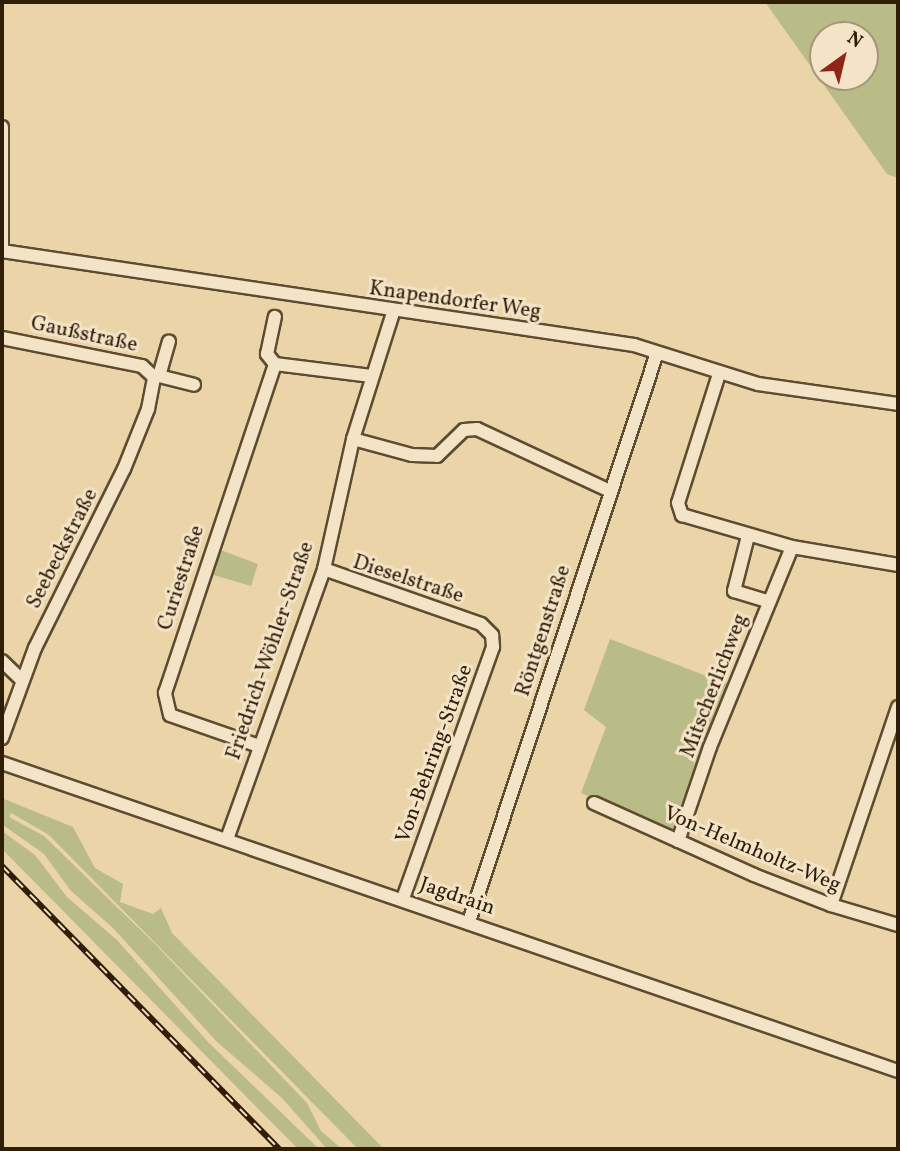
<!DOCTYPE html>
<html>
<head>
<meta charset="utf-8">
<style>
	body { margin:0 }
	#map { position:relative; width:900px; height:1151px; overflow:hidden; background:#ecd4a9; font-family:Vollkorn,serif }
	div>[style] { position:absolute }
	[style*='--x'] { left:calc(var(--x)*1px); top:calc(var(--y)*1px); width:calc(var(--w)*1px); rotate:calc(var(--a)*1deg) }
	.green>* { inset:0; background:#b9bc86 }
	.roads { filter:drop-shadow(2px 0 #5e4b30) drop-shadow(-2px 0 #5e4b30) drop-shadow(0 2px #5e4b30) drop-shadow(0 -2px #5e4b30) }
	.minor>* { height:12px; margin:-6px; padding:0 6px; transform-origin:6px; border-radius:6px; background:#f3e3c7 }
	.rail>* { height:6px; margin-top:-3px; transform-origin:0; background:repeating-linear-gradient(90deg,#f3e3c7 0 10px,#2f1d08 0 20px); box-sizing:border-box; border-block:2px solid #2f1d08 }
	span { translate:-50% -50%; white-space:nowrap; text-align:center; line-height:1.15; -webkit-text-stroke:6px #f3e3c7; paint-order:stroke }
	.street-label { font-size:21px; color:#2f1d08 }
	.frame { position:absolute; inset:0; border:4px solid #2f1d08; pointer-events:none }
	.north { position:absolute; left:809px; top:21px; width:70px; height:70px; box-sizing:border-box; background:#f3e3c7; border:2px solid #a5947b; border-radius:50%; rotate:34deg; font-size:19px; font-weight:700; line-height:28px; text-align:center; color:#2f1d08 }
	.north::after { content:''; display:block; margin:auto; width:24px; height:32px; background:#8f2418; clip-path:polygon(50% 0,100% 100%,50% 72%,0 100%) }
</style>
</head>
<body>
<div id="map">
	<div class="green">
		<div style="clip-path:polygon(evenodd,765px 2px,898px 2px,898px 178px,887px 174px,765px 2px,865px 35px,865px 77px,823px 77px,823px 35px,865px 35px)"></div>
		<div style="clip-path:polygon(218px 549px,258px 564px,251px 586px,210px 574px)"></div>
		<div style="clip-path:polygon(610px 639px,730px 685px,675px 836px,581px 793px,606px 727px,584px 710px)"></div>
		<div style="clip-path:polygon(4px 799px,73px 827px,95px 868px,123px 884px,120px 902px,153px 914px,161px 908px,172px 933px,384px 1149px,358px 1149px,49px 835px,11px 813px,9px 817px,44px 836px,155px 944px,307px 1103px,321px 1131px,342px 1149px,327px 1149px,282px 1098px,216px 1041px,113px 928px,71px 891px,44px 854px,3px 825px)"></div>
		<div style="clip-path:polygon(2px 831px,35px 855px,67px 897px,117px 940px,209px 1043px,319px 1149px,298px 1149px,2px 849px)"></div>
	</div>
	<div class="roads">
		<div class="minor">
			<div style="--x:2;--y:127;--w:125;--a:90"></div>
			<div style="--x:2;--y:251;--w:639;--a:8.46"></div>
			<div style="--x:634;--y:345;--w:130;--a:17.5"></div>
			<div style="--x:758;--y:384;--w:141;--a:8.1"></div>
			<div style="--x:2;--y:338;--w:143;--a:11.3"></div>
			<div style="--x:142;--y:366;--w:16;--a:43"></div>
			<div style="--x:275;--y:364;--w:13;--a:-129"></div>
			<div style="--x:267;--y:354;--w:38;--a:-78"></div>
			<div style="--x:719;--y:374;--w:135;--a:107.6"></div>
			<div style="--x:678;--y:503;--w:13;--a:72"></div>
			<div style="--x:682;--y:515;--w:115;--a:16.2"></div>
			<div style="--x:792;--y:547;--w:108;--a:9.6"></div>
			<div style="--x:159;--y:376;--w:36;--a:14"></div>
			<div style="--x:154;--y:377;--w:5;--a:-11"></div>
			<div style="--x:159;--y:376;--w:36;--a:-74"></div>
			<div style="--x:353;--y:439;--w:61;--a:15.2"></div>
			<div style="--x:412;--y:455;--w:25;--a:2"></div>
			<div style="--x:437;--y:456;--w:37;--a:-44"></div>
			<div style="--x:464;--y:430;--w:13;--a:-4"></div>
			<div style="--x:477;--y:429;--w:147;--a:25"></div>
			<div style="--x:748;--y:536;--w:57;--a:104.3"></div>
			<div style="--x:734;--y:591;--w:37;--a:17"></div>
			<div style="--x:324;--y:569;--w:166;--a:19.3"></div>
			<div style="--x:481;--y:624;--w:16;--a:45"></div>
			<div style="--x:492;--y:635;--w:12;--a:85"></div>
			<div style="--x:493;--y:647;--w:268;--a:109.7"></div>
			<div style="--x:2;--y:661;--w:28;--a:44"></div>
			<div style="--x:2;--y:738;--w:96;--a:-69.9"></div>
			<div style="--x:35;--y:648;--w:200;--a:-63.6"></div>
			<div style="--x:124;--y:469;--w:65;--a:-68.2"></div>
			<div style="--x:148;--y:409;--w:33;--a:-79"></div>
			<div style="--x:259;--y:746;--w:94;--a:-160.8"></div>
			<div style="--x:170;--y:715;--w:23;--a:-103"></div>
			<div style="--x:165;--y:693;--w:347;--a:-71.5"></div>
			<div style="--x:275;--y:364;--w:97;--a:7.1"></div>
			<div style="--x:2;--y:763;--w:947;--a:18.97"></div>
			<div style="--x:594;--y:803;--w:175;--a:24.2"></div>
			<div style="--x:754;--y:875;--w:83;--a:21.3"></div>
			<div style="--x:831;--y:905;--w:70;--a:16.6"></div>
			<div style="--x:227;--y:839;--w:287;--a:-70.2"></div>
			<div style="--x:324;--y:569;--w:133;--a:-77.4"></div>
			<div style="--x:353;--y:439;--w:132;--a:-72.4"></div>
			<div style="--x:678;--y:841;--w:99;--a:-71.2"></div>
			<div style="--x:710;--y:747;--w:216;--a:-67.7"></div>
			<div style="--x:831;--y:905;--w:209;--a:-71.3"></div>
			<div style="--x:469;--y:922;--w:599;--a:-71.72"></div>
		</div>
	</div>
	<div class="rail">
		<div style="--x:2;--y:866;--w:396;--a:45.6"></div>
	</div>
	<div class="street-label">
		<span style="left:455px;top:301px;rotate:8deg">Knapendorfer Weg</span>
		<span style="left:84px;top:335px;rotate:12deg">Gaußstraße</span>
		<span style="left:63px;top:549px;rotate:-63deg">Seebeckstraße</span>
		<span style="left:182px;top:578px;rotate:-72deg">Curiestraße</span>
		<span style="left:408px;top:580px;rotate:18deg">Dieselstraße</span>
		<span style="left:544px;top:631px;rotate:-72deg">Röntgenstraße</span>
		<span style="left:271px;top:651px;rotate:-71deg">Friedrich-Wöhler-Straße</span>
		<span style="left:715px;top:686px;rotate:-69deg">Mitscherlichweg</span>
		<span style="left:435px;top:754px;rotate:-70deg">Von-Behring-Straße</span>
		<span style="left:752px;top:850px;rotate:23deg">Von-Helmholtz-Weg</span>
		<span style="left:457px;top:897px;rotate:19deg">Jagdrain</span>
	</div>
	<div class="frame"></div>
	<div class="north">N</div>
</div>
</body>
</html>
